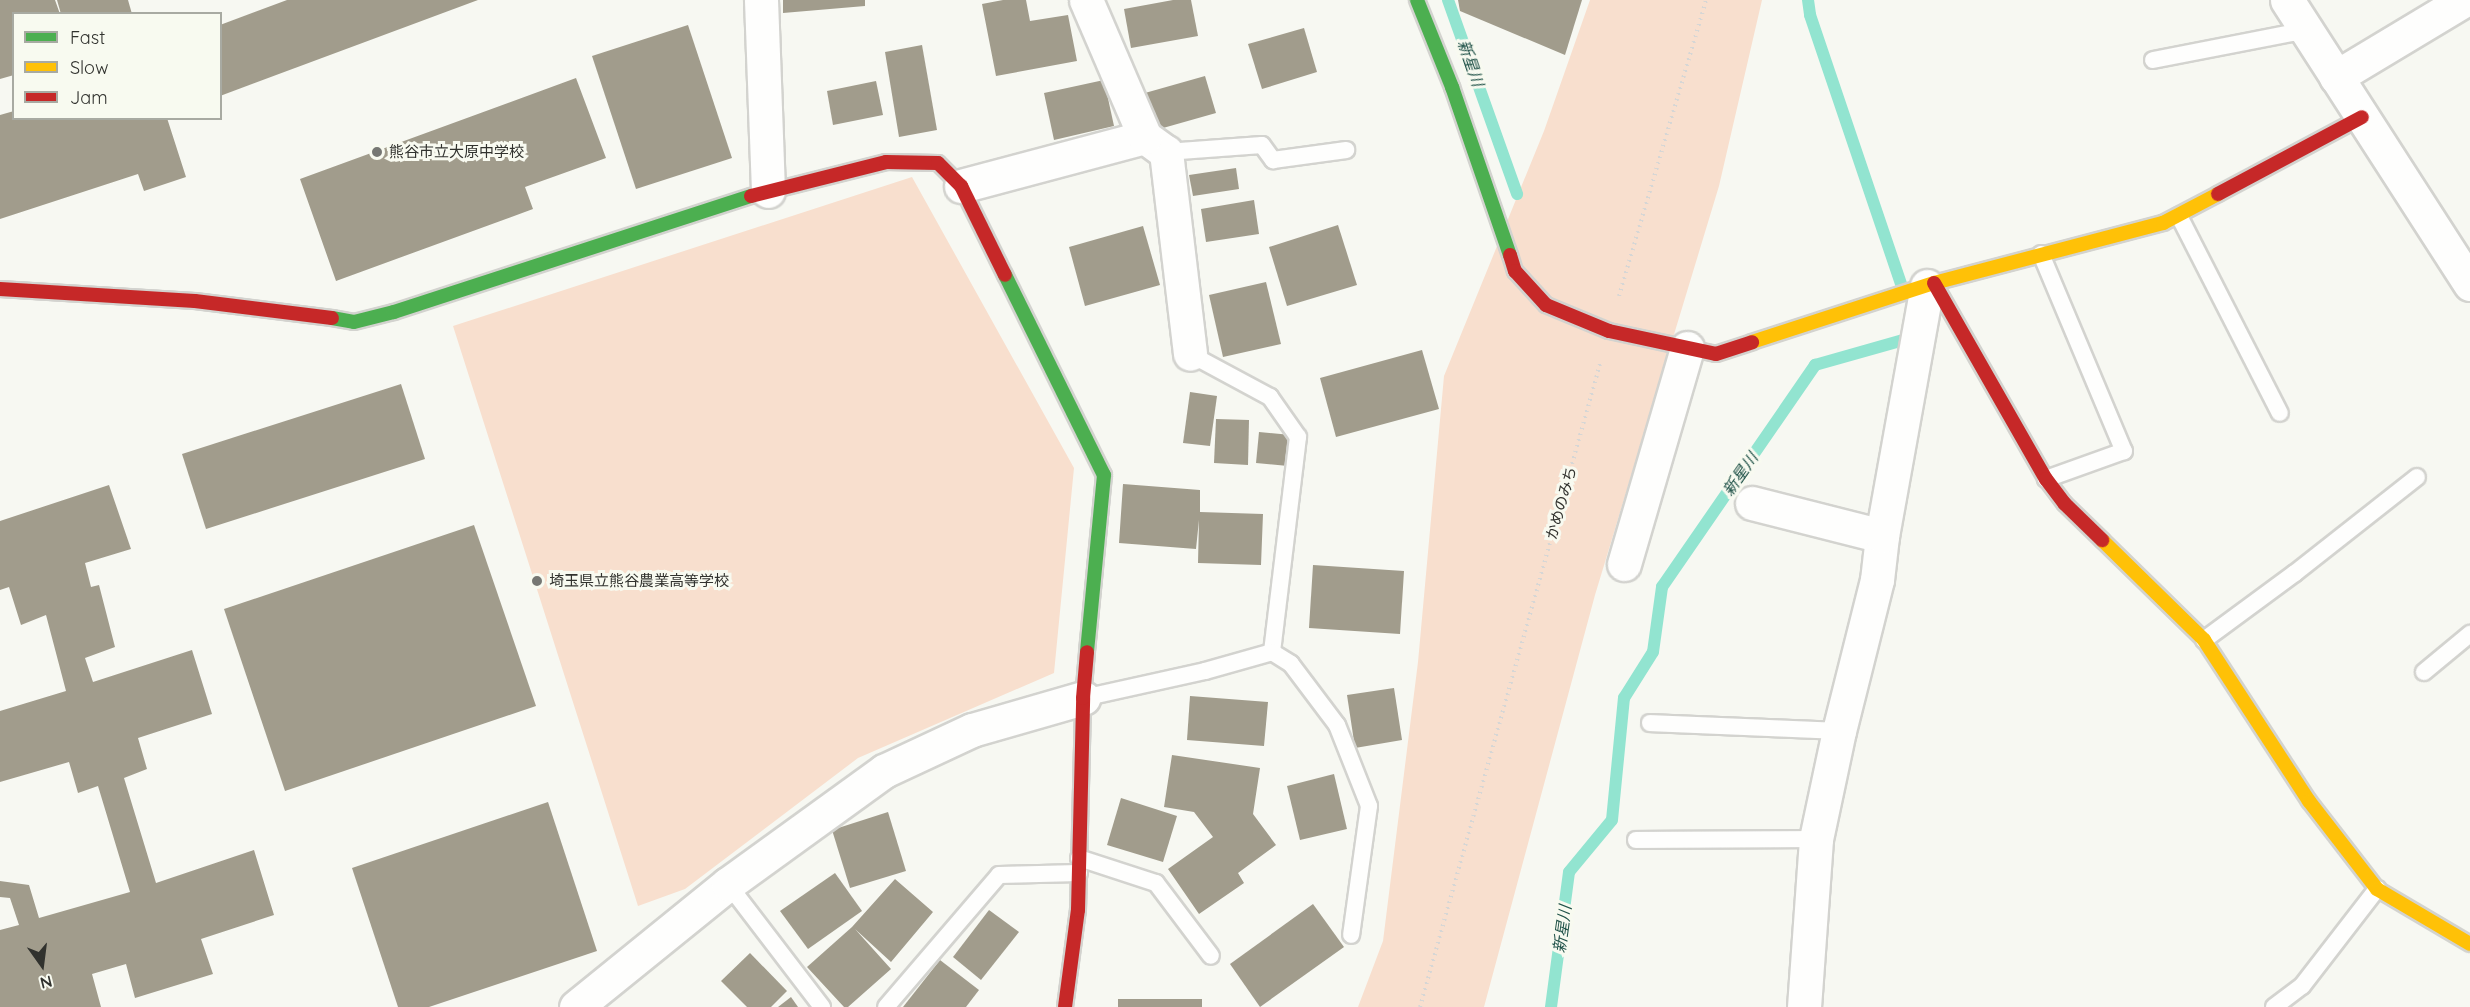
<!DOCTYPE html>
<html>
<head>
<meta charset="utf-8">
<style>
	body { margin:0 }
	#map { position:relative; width:2470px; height:1007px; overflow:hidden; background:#f7f8f2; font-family:Quicksand,"Noto Sans JP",sans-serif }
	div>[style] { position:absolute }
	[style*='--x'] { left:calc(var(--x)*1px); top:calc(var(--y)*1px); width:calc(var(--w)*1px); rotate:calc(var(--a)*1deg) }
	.green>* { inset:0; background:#f8dfce }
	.stream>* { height:12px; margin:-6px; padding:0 6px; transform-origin:6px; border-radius:6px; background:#92e4d0 }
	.building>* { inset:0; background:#a19c8c }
	.path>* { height:4px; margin-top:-2px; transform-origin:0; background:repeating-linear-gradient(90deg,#d6d6d5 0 1.5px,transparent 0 6px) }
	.roads { filter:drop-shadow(2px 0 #d3d3cf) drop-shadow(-2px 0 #d3d3cf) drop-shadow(0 2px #d3d3cf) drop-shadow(0 -2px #d3d3cf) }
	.lane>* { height:16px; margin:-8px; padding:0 8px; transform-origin:8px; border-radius:8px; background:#fefefd }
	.street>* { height:33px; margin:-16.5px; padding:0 16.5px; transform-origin:16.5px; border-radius:16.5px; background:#fefefd }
	.fast>* { height:14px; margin:-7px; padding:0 7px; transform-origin:7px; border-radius:7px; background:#4caf50 }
	.slow>* { height:14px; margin:-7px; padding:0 7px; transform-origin:7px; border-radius:7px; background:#ffc107 }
	.jam>* { height:14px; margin:-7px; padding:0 7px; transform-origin:7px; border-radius:7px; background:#c62828 }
	.dots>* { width:16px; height:16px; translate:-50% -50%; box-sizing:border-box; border:3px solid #f8faf0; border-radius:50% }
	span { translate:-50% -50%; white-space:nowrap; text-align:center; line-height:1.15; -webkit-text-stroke:6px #f8faf0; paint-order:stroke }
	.poi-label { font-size:15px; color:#31322e }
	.left { translate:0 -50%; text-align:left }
	.street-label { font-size:15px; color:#31322e }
	.water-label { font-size:16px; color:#205248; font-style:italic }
	.legend { position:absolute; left:12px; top:12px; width:210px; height:108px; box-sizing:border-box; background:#f8faf0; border:2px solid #a8aaa2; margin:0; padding:8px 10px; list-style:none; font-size:18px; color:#31322e }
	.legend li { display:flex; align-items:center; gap:12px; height:30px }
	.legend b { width:30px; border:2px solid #a8aaa2 }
	.north { position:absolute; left:12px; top:935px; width:60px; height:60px; -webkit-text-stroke:4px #f8faf0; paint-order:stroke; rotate:166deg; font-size:16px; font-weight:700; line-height:24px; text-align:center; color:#31322e }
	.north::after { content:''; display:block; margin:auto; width:21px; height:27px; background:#31322e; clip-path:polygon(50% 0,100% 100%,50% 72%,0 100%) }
</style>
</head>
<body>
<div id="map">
	<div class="green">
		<div style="clip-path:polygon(1590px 0,1762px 0,1719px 186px,1595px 595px,1484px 1007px,1358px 1007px,1383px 941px,1418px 662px,1444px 376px,1544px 131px)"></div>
		<div style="clip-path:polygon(912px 177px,1074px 468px,1054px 673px,858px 758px,685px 889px,638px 906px,453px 326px)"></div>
	</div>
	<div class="stream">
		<div style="--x:1448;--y:0;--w:206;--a:70.4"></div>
		<div style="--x:1808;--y:0;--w:15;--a:82"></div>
		<div style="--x:1810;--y:15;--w:293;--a:71.3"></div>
		<div style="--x:1551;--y:1007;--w:136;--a:-82.4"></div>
		<div style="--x:1569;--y:872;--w:67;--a:-50.4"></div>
		<div style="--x:1612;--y:820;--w:123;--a:-84.4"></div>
		<div style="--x:1624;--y:698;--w:54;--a:-57.8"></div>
		<div style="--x:1653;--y:652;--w:66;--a:-82.1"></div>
		<div style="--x:1662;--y:587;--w:270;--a:-55.4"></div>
		<div style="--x:1815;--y:365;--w:96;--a:-15.8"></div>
		<div style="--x:1907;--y:339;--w:9;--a:-90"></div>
	</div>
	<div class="building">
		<div style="clip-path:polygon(0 0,55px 0,60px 14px,14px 14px,14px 75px,0 79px)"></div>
		<div style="clip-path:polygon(57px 0,128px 0,132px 14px,61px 14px)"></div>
		<div style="clip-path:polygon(287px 0,478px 0,220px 96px,220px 25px)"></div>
		<div style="clip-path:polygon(783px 0,865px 0,865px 6px,783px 13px)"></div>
		<div style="clip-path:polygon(1003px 0,1026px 0,1030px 21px,1068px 15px,1077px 61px,996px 76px,982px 4px)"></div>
		<div style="clip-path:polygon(1173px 0,1191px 0,1198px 36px,1131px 48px,1124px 9px)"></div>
		<div style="clip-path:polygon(1458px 0,1582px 0,1565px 55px,1460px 11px)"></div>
		<div style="clip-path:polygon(688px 25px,732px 158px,636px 189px,592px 56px)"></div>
		<div style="clip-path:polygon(1304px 28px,1317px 72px,1262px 89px,1248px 44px)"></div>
		<div style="clip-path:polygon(922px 45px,937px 130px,899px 137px,885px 52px)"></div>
		<div style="clip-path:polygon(1205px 76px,1216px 113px,1156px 130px,1145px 93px)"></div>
		<div style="clip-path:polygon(576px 78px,606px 158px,525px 187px,533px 209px,336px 281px,300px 179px)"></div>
		<div style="clip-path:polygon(1104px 80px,1114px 126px,1054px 140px,1044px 93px)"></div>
		<div style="clip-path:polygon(876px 81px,883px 115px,833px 125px,827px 91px)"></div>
		<div style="clip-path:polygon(14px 111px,14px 118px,167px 118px,186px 177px,144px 191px,138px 174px,0 219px,0 115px)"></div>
		<div style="clip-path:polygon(1236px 168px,1239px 189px,1193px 196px,1189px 175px)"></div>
		<div style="clip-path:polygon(1254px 200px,1259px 234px,1206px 242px,1201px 209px)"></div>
		<div style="clip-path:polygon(1338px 225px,1357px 285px,1287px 306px,1269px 247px)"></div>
		<div style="clip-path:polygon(1143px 226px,1160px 285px,1085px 306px,1069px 247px)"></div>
		<div style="clip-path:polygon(1266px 282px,1281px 344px,1223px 357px,1209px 295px)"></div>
		<div style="clip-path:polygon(1422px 350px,1439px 409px,1336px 437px,1320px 378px)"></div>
		<div style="clip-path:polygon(401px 384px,425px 459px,206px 529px,182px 454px)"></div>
		<div style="clip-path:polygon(1190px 392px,1217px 396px,1210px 446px,1183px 443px)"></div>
		<div style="clip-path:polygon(1216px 419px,1249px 420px,1248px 465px,1214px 463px)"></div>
		<div style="clip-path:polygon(1259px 432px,1291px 435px,1288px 466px,1256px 463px)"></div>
		<div style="clip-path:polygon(1123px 484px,1200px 490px,1200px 512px,1263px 514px,1261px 565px,1198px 563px,1199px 520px,1196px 549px,1119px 543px)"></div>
		<div style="clip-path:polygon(109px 485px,131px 549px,85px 563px,91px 587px,99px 585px,115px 647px,85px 658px,93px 682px,192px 650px,212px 714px,138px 738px,147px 769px,124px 778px,156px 883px,254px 850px,274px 915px,201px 939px,213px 974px,135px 998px,126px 964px,92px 974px,101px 1007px,0 1007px,0 930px,19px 925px,10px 898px,0 897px,0 881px,29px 885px,39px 918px,130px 892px,98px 786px,78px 793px,69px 762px,0 782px,0 711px,66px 691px,46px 615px,21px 625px,9px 587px,0 590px,0 521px)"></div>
		<div style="clip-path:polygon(474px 525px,536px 706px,285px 791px,224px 609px)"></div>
		<div style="clip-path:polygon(1313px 565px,1404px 571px,1400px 634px,1309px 628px)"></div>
		<div style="clip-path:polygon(1394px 688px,1402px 740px,1355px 748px,1347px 695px)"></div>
		<div style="clip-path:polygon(1190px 696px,1268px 702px,1264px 746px,1187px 740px)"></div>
		<div style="clip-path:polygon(1172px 755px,1260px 768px,1253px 814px,1276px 845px,1238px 873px,1244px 883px,1199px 914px,1168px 869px,1213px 837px,1194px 812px,1164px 807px)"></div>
		<div style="clip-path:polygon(1334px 774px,1347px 829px,1300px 840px,1287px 786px)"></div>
		<div style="clip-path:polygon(1121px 798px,1177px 816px,1163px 862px,1107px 845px)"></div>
		<div style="clip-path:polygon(548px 802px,597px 951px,429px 1007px,398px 1007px,352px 868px)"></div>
		<div style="clip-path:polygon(888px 812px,906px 871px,850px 888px,832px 830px)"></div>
		<div style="clip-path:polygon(835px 873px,862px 911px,808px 949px,780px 911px)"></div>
		<div style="clip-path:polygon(895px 879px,933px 912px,891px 962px,855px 929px,891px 969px,848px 1007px,844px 1007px,807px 967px,852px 927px)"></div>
		<div style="clip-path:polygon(1313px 904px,1344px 947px,1260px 1007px,1230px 964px)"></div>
		<div style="clip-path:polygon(989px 910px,1019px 932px,981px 980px,953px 957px)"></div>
		<div style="clip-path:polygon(750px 953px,787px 991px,771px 1007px,747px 1007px,721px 981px)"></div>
		<div style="clip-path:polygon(940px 960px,979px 990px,966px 1007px,903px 1007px)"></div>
		<div style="clip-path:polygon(791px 997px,798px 1007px,778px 1007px)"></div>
		<div style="clip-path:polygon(1118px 999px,1202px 999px,1202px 1007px,1118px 1007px)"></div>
	</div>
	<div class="path">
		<div style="--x:1619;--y:296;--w:309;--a:-73.6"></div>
		<div style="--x:1420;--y:1007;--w:668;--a:-74.36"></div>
	</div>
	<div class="roads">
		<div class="lane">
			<div style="--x:2153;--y:60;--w:142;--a:-11"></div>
			<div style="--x:2292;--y:33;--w:13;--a:-39"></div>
			<div style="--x:1166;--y:152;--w:96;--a:-4.2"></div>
			<div style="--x:1262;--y:145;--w:19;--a:54"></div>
			<div style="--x:1273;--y:160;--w:74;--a:-7.8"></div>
			<div style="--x:2179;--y:216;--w:221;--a:62.9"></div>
			<div style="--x:2041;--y:254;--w:214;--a:67.2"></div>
			<div style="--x:2124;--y:451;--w:83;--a:160.3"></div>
			<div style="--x:1190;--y:354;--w:91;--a:28.3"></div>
			<div style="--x:1270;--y:397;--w:49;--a:55"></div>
			<div style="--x:1298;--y:437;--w:217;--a:96.9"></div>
			<div style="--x:2204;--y:640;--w:113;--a:-36.4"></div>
			<div style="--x:2295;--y:573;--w:155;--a:-38.2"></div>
			<div style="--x:2424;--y:672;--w:60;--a:-39.6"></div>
			<div style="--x:1083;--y:698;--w:125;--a:-12.5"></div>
			<div style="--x:1205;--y:671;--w:70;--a:-15.8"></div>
			<div style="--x:1272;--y:652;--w:22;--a:32"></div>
			<div style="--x:1291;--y:664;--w:76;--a:53"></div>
			<div style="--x:1337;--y:725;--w:87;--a:68.4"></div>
			<div style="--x:1369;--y:806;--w:130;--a:97.9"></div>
			<div style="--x:1650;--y:723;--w:189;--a:2.4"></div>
			<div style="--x:1636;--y:840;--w:180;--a:-0.3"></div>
			<div style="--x:1079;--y:858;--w:81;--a:18"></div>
			<div style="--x:1156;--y:883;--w:91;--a:53"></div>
			<div style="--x:728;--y:884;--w:155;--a:52.6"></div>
			<div style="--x:886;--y:1007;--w:174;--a:-49.4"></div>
			<div style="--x:999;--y:875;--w:80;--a:-1.4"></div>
			<div style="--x:2274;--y:1007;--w:35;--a:-37"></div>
			<div style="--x:2302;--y:986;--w:123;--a:-52.3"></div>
		</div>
		<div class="street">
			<div style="--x:761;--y:0;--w:191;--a:87.9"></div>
			<div style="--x:2287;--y:0;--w:338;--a:57.2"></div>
			<div style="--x:2336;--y:77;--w:149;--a:-31"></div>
			<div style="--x:1145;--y:137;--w:26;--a:36"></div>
			<div style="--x:1166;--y:152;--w:203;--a:83.2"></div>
			<div style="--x:961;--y:186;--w:190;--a:-14.9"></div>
			<div style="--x:1145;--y:137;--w:149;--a:-113.3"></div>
			<div style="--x:1752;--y:503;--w:134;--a:14.2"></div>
			<div style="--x:1624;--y:564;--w:225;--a:-73.7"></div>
			<div style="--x:576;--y:1007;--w:196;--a:-39"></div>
			<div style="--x:728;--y:884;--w:193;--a:-35.9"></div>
			<div style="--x:884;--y:771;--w:97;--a:-25"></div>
			<div style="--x:972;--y:730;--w:116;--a:-16.1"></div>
			<div style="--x:1804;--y:1007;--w:168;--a:-85.9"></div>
			<div style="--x:1816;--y:839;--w:110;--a:-78"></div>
			<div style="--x:1839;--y:731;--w:156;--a:-75.9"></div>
			<div style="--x:1877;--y:580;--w:44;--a:-83.5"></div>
			<div style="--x:1882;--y:536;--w:254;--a:-79.8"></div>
		</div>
		<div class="fast">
			<div style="--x:1417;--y:0;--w:94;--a:68.1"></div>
			<div style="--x:1452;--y:87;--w:178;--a:71"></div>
			<div style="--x:1005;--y:275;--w:223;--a:63.7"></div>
			<div style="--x:1104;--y:475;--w:178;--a:95.5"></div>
			<div style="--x:332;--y:318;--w:22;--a:10"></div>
			<div style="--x:354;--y:322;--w:41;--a:-14"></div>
			<div style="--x:394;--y:312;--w:375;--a:-18"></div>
		</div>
		<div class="slow">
			<div style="--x:1752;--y:342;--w:191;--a:-18"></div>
			<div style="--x:1934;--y:283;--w:237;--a:-14.7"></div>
			<div style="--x:2163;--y:223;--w:62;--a:-27.8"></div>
			<div style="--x:2102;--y:540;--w:143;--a:44.4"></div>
			<div style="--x:2204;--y:640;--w:192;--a:56.9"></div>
			<div style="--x:2309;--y:801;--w:111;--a:52.3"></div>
			<div style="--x:2377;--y:889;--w:108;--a:30.6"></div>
		</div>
		<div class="jam">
			<div style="--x:2218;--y:194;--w:163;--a:-28.1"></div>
			<div style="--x:751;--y:196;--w:139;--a:-14.1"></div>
			<div style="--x:886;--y:162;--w:52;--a:1.1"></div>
			<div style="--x:938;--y:163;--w:33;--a:45"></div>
			<div style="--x:961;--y:186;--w:99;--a:63.7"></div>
			<div style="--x:1510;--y:255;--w:17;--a:73"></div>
			<div style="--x:1515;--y:271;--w:46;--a:47.6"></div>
			<div style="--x:1546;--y:305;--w:68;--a:22.4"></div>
			<div style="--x:1609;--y:331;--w:109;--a:12.1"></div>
			<div style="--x:1716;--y:354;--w:38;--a:-18"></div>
			<div style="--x:1934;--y:283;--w:226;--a:60.3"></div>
			<div style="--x:2046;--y:479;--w:31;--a:53"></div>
			<div style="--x:2065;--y:504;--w:52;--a:44.2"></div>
			<div style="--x:0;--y:289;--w:195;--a:3.5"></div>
			<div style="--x:195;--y:301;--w:138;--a:7.1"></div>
			<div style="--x:1065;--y:1007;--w:98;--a:-82.4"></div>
			<div style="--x:1078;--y:910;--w:212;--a:-88.6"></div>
			<div style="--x:1083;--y:698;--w:46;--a:-85"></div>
		</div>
	</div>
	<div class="dots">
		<div style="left:377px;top:152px;background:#767773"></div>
		<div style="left:537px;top:581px;background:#767773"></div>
	</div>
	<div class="poi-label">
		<span class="left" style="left:389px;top:152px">熊谷市立大原中学校</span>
		<span class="left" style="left:549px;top:581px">埼玉県立熊谷農業高等学校</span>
	</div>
	<div class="street-label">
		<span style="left:1561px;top:503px;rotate:-74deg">かめのみち</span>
	</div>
	<div class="water-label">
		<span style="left:1471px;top:63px;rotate:71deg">新星川</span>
		<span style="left:1740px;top:474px;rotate:-55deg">新星川</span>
		<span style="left:1562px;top:929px;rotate:-82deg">新星川</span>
	</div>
	<ul class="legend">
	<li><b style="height:8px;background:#4caf50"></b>Fast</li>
	<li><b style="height:8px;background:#ffc107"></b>Slow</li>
	<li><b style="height:8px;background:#c62828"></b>Jam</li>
	</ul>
	<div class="north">N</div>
</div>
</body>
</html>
